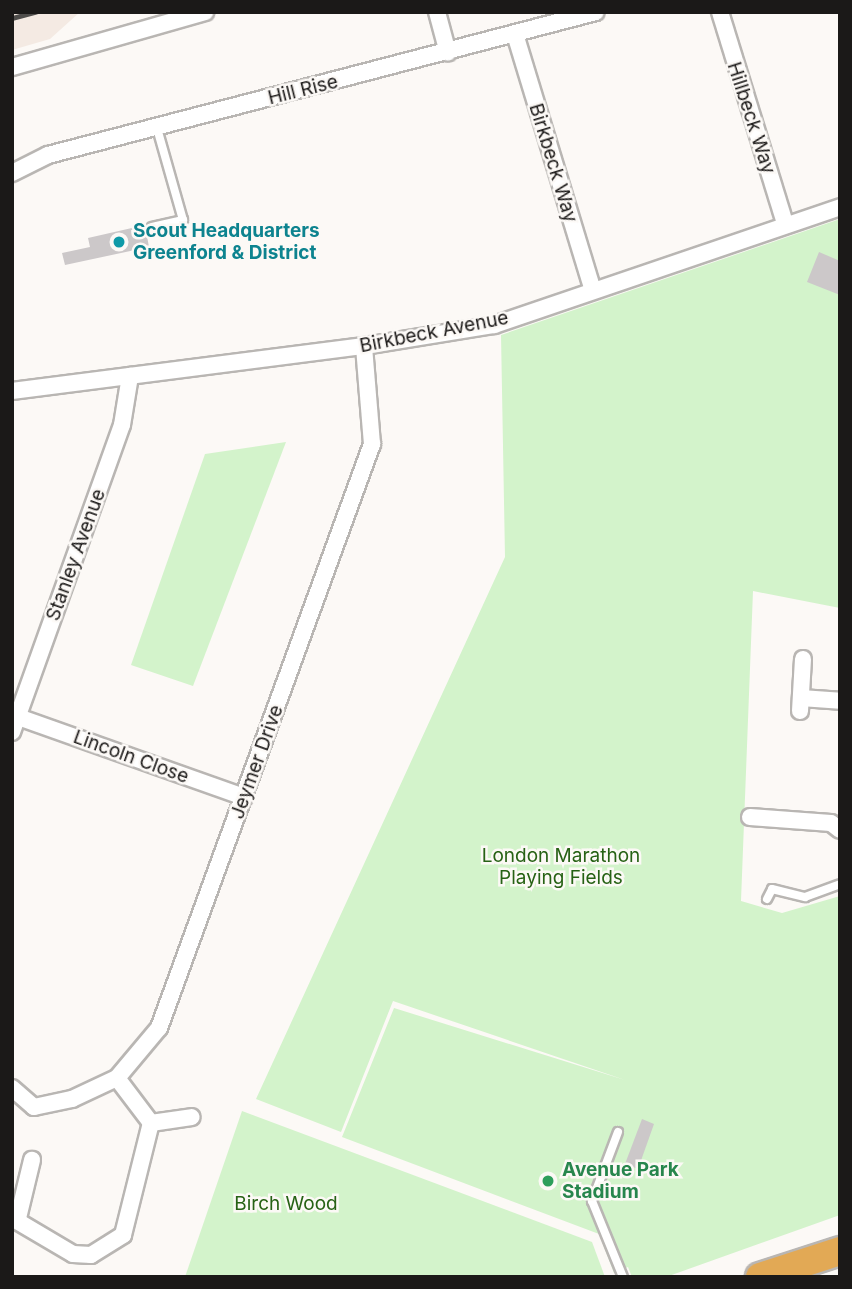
<!DOCTYPE html>
<html>
<head>
<meta charset="utf-8">
<style>
	body { margin:0 }
	#map { position:relative; width:852px; height:1289px; overflow:hidden; background:#fcf9f6; font-family:Inter,sans-serif }
	div>[style] { position:absolute }
	[style*='--x'] { left:calc(var(--x)*1px); top:calc(var(--y)*1px); width:calc(var(--w)*1px); rotate:calc(var(--a)*1deg) }
	.built>* { inset:0; background:#f4eae3 }
	.green>* { inset:0; background:#d3f3cb }
	.building>* { inset:0; background:#ccc8c9 }
	.roads { filter:drop-shadow(2px 0 #b9b6b3) drop-shadow(-2px 0 #b9b6b3) drop-shadow(0 2px #b9b6b3) drop-shadow(0 -2px #b9b6b3) }
	.lane>* { height:8px; margin:-4px; padding:0 4px; transform-origin:4px; border-radius:4px; background:#fff }
	.street>* { height:16px; margin:-8px; padding:0 8px; transform-origin:8px; border-radius:8px; background:#fff }
	.highway>* { height:28px; margin:-14px; padding:0 14px; transform-origin:14px; border-radius:14px; background:#e2a955 }
	.rail>* { height:4.5px; margin:-2.25px; padding:0 2.25px; transform-origin:2.25px; border-radius:2.25px; background:#4f4d4b }
	.dots>* { width:19px; height:19px; translate:-50% -50%; box-sizing:border-box; border:4px solid #fcf9f6; border-radius:50% }
	span { translate:-50% -50%; white-space:nowrap; text-align:center; line-height:1.15; -webkit-text-stroke:5px #fcf9f6; paint-order:stroke }
	.street-label { font-size:19px; color:#1b1918 }
	.culture-label { font-size:19px; color:#0d838f; font-weight:700 }
	.left { translate:0 -50%; text-align:left }
	.park-label { font-size:19px; color:#276215 }
	.leisure-label { font-size:19px; color:#27864d; font-weight:700 }
	.frame { position:absolute; inset:0; border:14px solid #1b1918; pointer-events:none }
</style>
</head>
<body>
<div id="map">
	<div class="built">
		<div style="clip-path:polygon(12px 12px,80px 12px,50px 39px,12px 50px)"></div>
	</div>
	<div class="green">
		<div style="clip-path:polygon(840px 219px,840px 608px,753px 591px,741px 901px,782px 913px,840px 896px,840px 1215px,666px 1277px,632px 1277px,628px 1267px,614px 1273px,599px 1234px,342px 1137px,394px 1008px,625px 1080px,393px 1001px,341px 1132px,256px 1099px,505px 557px,501px 335px)"></div>
		<div style="clip-path:polygon(286px 442px,193px 686px,131px 665px,205px 454px)"></div>
		<div style="clip-path:polygon(242px 1111px,592px 1242px,605px 1277px,185px 1277px)"></div>
	</div>
	<div class="building">
		<div style="clip-path:polygon(145px 225px,149px 247px,65px 265px,62px 253px,90px 247px,88px 238px)"></div>
		<div style="clip-path:polygon(819px 252px,840px 261px,840px 295px,807px 282px)"></div>
		<div style="clip-path:polygon(642px 1119px,654px 1124px,638px 1169px,625px 1164px)"></div>
	</div>
	<div class="roads">
		<div class="lane">
			<div style="--x:152;--y:227;--w:32;--a:-13"></div>
			<div style="--x:183;--y:220;--w:96;--a:-105.8"></div>
			<div style="--x:767;--y:899;--w:11;--a:-63"></div>
			<div style="--x:772;--y:889;--w:34;--a:14"></div>
			<div style="--x:805;--y:897;--w:37;--a:-20"></div>
			<div style="--x:618;--y:1132;--w:74;--a:110.6"></div>
			<div style="--x:592;--y:1201;--w:82;--a:67.8"></div>
		</div>
		<div class="street">
			<div style="--x:437;--y:12;--w:42;--a:75"></div>
			<div style="--x:720;--y:12;--w:221;--a:72.9"></div>
			<div style="--x:515;--y:34;--w:268;--a:73.1"></div>
			<div style="--x:12;--y:67;--w:201;--a:-15.9"></div>
			<div style="--x:12;--y:173;--w:40;--a:-26.6"></div>
			<div style="--x:48;--y:155;--w:566;--a:-14.63"></div>
			<div style="--x:12;--y:391;--w:355;--a:-7.3"></div>
			<div style="--x:364;--y:346;--w:132;--a:-9.2"></div>
			<div style="--x:494;--y:325;--w:366;--a:-18.8"></div>
			<div style="--x:801;--y:698;--w:39;--a:4"></div>
			<div style="--x:800;--y:711;--w:52;--a:-86.7"></div>
			<div style="--x:18;--y:717;--w:240;--a:19.5"></div>
			<div style="--x:12;--y:732;--w:326;--a:-70.3"></div>
			<div style="--x:122;--y:425;--w:50;--a:-80.7"></div>
			<div style="--x:750;--y:817;--w:81;--a:4.2"></div>
			<div style="--x:831;--y:823;--w:11;--a:38"></div>
			<div style="--x:12;--y:1088;--w:29;--a:41"></div>
			<div style="--x:34;--y:1107;--w:39;--a:-12"></div>
			<div style="--x:72;--y:1099;--w:50;--a:-25"></div>
			<div style="--x:117;--y:1078;--w:65;--a:-50"></div>
			<div style="--x:159;--y:1028;--w:622;--a:-69.96"></div>
			<div style="--x:372;--y:444;--w:98;--a:-94.7"></div>
			<div style="--x:151;--y:1123;--w:41;--a:-8.3"></div>
			<div style="--x:12;--y:1218;--w:71;--a:30.5"></div>
			<div style="--x:73;--y:1254;--w:18;--a:3"></div>
			<div style="--x:91;--y:1255;--w:38;--a:-32"></div>
			<div style="--x:123;--y:1235;--w:115;--a:-76"></div>
			<div style="--x:151;--y:1123;--w:56;--a:-127.1"></div>
			<div style="--x:18;--y:1218;--w:60;--a:-76.4"></div>
		</div>
		<div class="highway">
			<div style="--x:760;--y:1277;--w:84;--a:-18"></div>
		</div>
	</div>
	<div class="rail">
		<div style="--x:12;--y:18;--w:24;--a:-15"></div>
	</div>
	<div class="dots">
		<div style="left:119px;top:242px;background:#0f9aa8"></div>
		<div style="left:548px;top:1181px;background:#2e9e5b"></div>
	</div>
	<div class="street-label">
		<span style="left:303px;top:90px;rotate:-14deg">Hill Rise</span>
		<span style="left:751px;top:118px;rotate:72deg">Hillbeck Way</span>
		<span style="left:553px;top:163px;rotate:73deg">Birkbeck Way</span>
		<span style="left:434px;top:332px;rotate:-11deg">Birkbeck Avenue</span>
		<span style="left:76px;top:555px;rotate:-70deg">Stanley Avenue</span>
		<span style="left:131px;top:757px;rotate:20deg">Lincoln Close</span>
		<span style="left:257px;top:762px;rotate:-70deg">Jeymer Drive</span>
	</div>
	<div class="culture-label">
		<span class="left" style="left:133px;top:242px">Scout Headquarters<br>Greenford &amp; District</span>
	</div>
	<div class="park-label">
		<span style="left:561px;top:867px">London Marathon<br>Playing Fields</span>
		<span style="left:286px;top:1204px">Birch Wood</span>
	</div>
	<div class="leisure-label">
		<span class="left" style="left:562px;top:1181px">Avenue Park<br>Stadium</span>
	</div>
	<div class="frame"></div>
</div>
</body>
</html>
